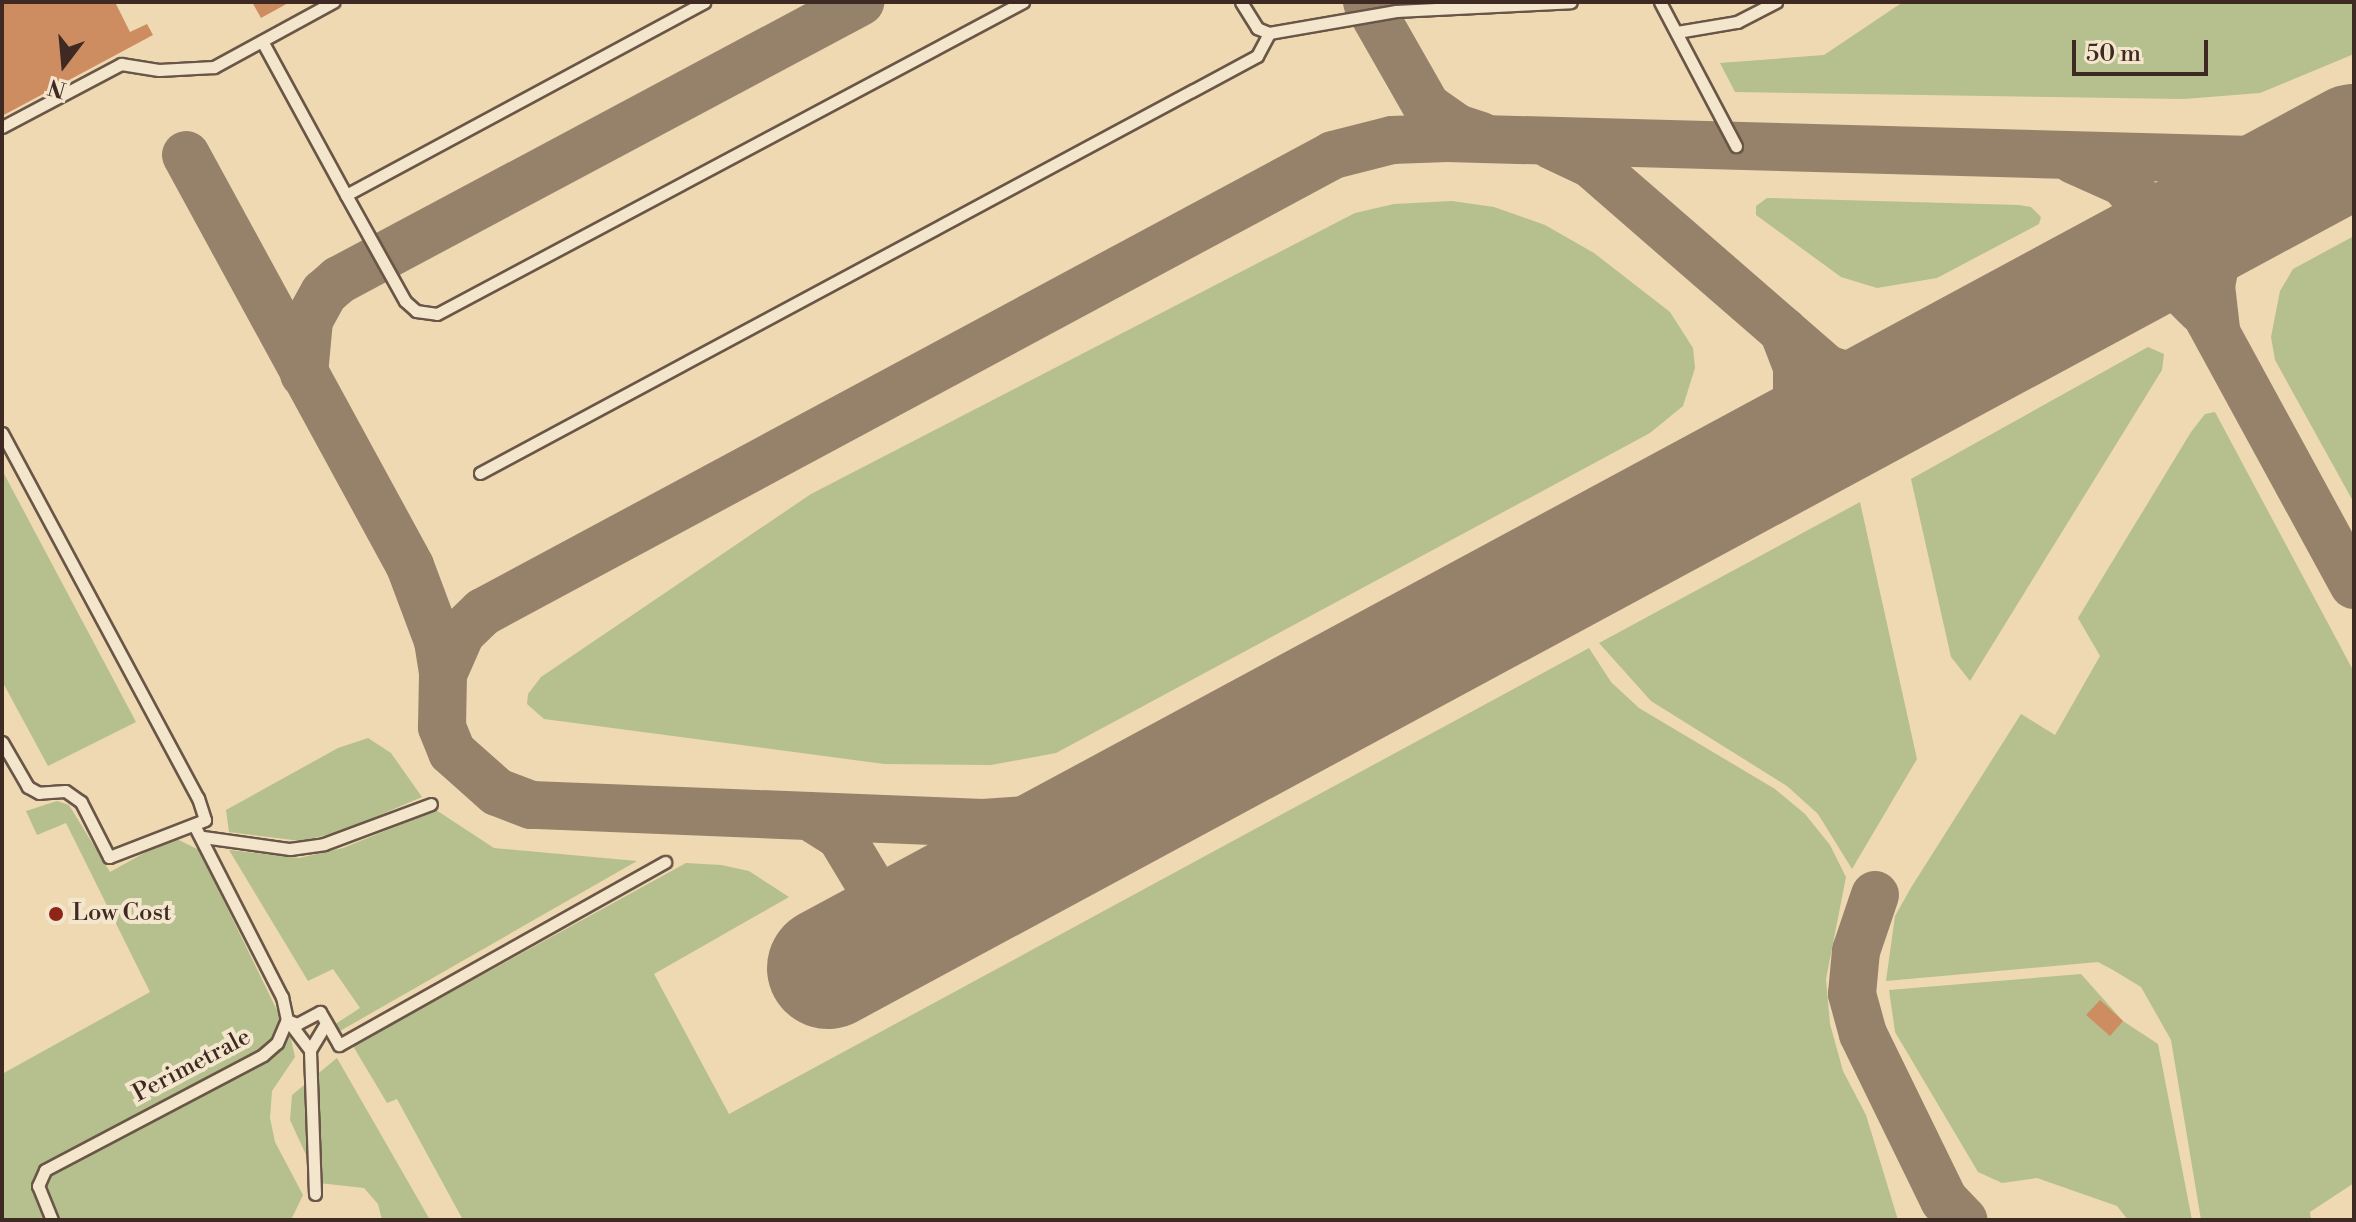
<!DOCTYPE html>
<html>
<head>
<meta charset="utf-8">
<style>
	body { margin:0 }
	#map { position:relative; width:2356px; height:1222px; overflow:hidden; background:#eed9b2; font-family:"Libre Bodoni",serif }
	div>[style] { position:absolute }
	[style*='--x'] { left:calc(var(--x)*1px); top:calc(var(--y)*1px); width:calc(var(--w)*1px); rotate:calc(var(--a)*1deg) }
	.green>* { inset:0; background:#b5c08e }
	.taxiway>* { height:48px; margin:-24px; padding:0 24px; transform-origin:24px; border-radius:24px; background:#96826a }
	.runway>* { height:122px; margin:-61px; padding:0 61px; transform-origin:61px; border-radius:61px; background:#96826a }
	.building>* { inset:0; background:#cd8d61 }
	.roads { filter:drop-shadow(2px 0 #6a5647) drop-shadow(-2px 0 #6a5647) drop-shadow(0 2px #6a5647) drop-shadow(0 -2px #6a5647) }
	.lane>* { height:11px; margin:-5.5px; padding:0 5.5px; transform-origin:5.5px; border-radius:5.5px; background:#f4e6cd }
	.dots>* { width:22px; height:22px; translate:-50% -50%; box-sizing:border-box; border:4px solid #f4e6cd; border-radius:50% }
	span { translate:-50% -50%; white-space:nowrap; text-align:center; line-height:1.15; -webkit-text-stroke:8px #f4e6cd; paint-order:stroke }
	.poi-label { font-size:24px; color:#3e2a23 }
	.left { translate:0 -50%; text-align:left }
	.street-label { font-size:24px; color:#3e2a23 }
	.frame { position:absolute; inset:0; border:4px solid #3e2a23; pointer-events:none }
	.north { position:absolute; left:24px; top:24px; width:80px; height:80px; -webkit-text-stroke:6px #f4e6cd; paint-order:stroke; rotate:196deg; font-size:22px; font-weight:700; line-height:32px; text-align:center; color:#3e2a23 }
	.north::after { content:''; display:block; margin:auto; width:28px; height:36px; background:#3e2a23; clip-path:polygon(50% 0,100% 100%,50% 72%,0 100%) }
	.scale { position:absolute; left:2072px; top:40px; width:136px; height:36px; box-sizing:border-box; border:4px solid #3e2a23; border-top:0; padding-left:10px; font-size:24px; line-height:28px; white-space:nowrap; color:#3e2a23; -webkit-text-stroke:6px #f4e6cd; paint-order:stroke }
</style>
</head>
<body>
<div id="map">
	<div class="green">
		<div style="clip-path:polygon(1903px 2px,2354px 2px,2354px 54px,2260px 93px,2184px 99px,1735px 92px,1720px 63px,1824px 55px)"></div>
		<div style="clip-path:polygon(1767px 198px,2019px 205px,2031px 207px,2041px 217px,2039px 224px,1937px 278px,1877px 288px,1841px 277px,1756px 215px,1756px 206px)"></div>
		<div style="clip-path:polygon(1452px 201px,1494px 207px,1545px 225px,1594px 253px,1670px 312px,1693px 348px,1695px 368px,1683px 406px,1650px 433px,1056px 753px,991px 765px,884px 764px,544px 719px,527px 704px,528px 694px,541px 677px,811px 494px,1355px 213px,1394px 204px)"></div>
		<div style="clip-path:polygon(2354px 236px,2354px 503px,2275px 360px,2271px 337px,2280px 291px,2293px 269px)"></div>
		<div style="clip-path:polygon(2148px 347px,2164px 354px,2162px 370px,1970px 681px,1951px 657px,1911px 479px)"></div>
		<div style="clip-path:polygon(2215px 412px,2354px 672px,2354px 1183px,2310px 1212px,2311px 1220px,2201px 1220px,2171px 1040px,2141px 987px,2113px 970px,2098px 962px,1886px 981px,1895px 916px,1912px 886px,2021px 714px,2055px 735px,2100px 656px,2078px 618px,2191px 432px,2205px 414px)"></div>
		<div style="clip-path:polygon(2px 470px,136px 722px,48px 766px,2px 681px)"></div>
		<div style="clip-path:polygon(1860px 502px,1917px 759px,1852px 869px,1818px 814px,1787px 786px,1651px 701px,1599px 643px)"></div>
		<div style="clip-path:polygon(1589px 648px,1611px 682px,1639px 708px,1775px 789px,1805px 814px,1830px 845px,1846px 877px,1826px 979px,1830px 1024px,1843px 1071px,1866px 1115px,1898px 1220px,463px 1220px,397px 1099px,387px 1103px,353px 1046px,686px 863px,721px 865px,749px 871px,789px 897px,654px 974px,729px 1114px)"></div>
		<div style="clip-path:polygon(368px 738px,391px 753px,422px 797px,343px 831px,301px 841px,229px 832px,226px 810px,338px 748px)"></div>
		<div style="clip-path:polygon(57px 801px,69px 805px,110px 872px,173px 837px,199px 850px,291px 1039px,295px 1057px,272px 1091px,270px 1118px,275px 1142px,303px 1195px,291px 1220px,2px 1220px,2px 1074px,150px 992px,66px 823px,37px 835px,26px 811px)"></div>
		<div style="clip-path:polygon(436px 810px,494px 848px,637px 861px,340px 1031px,334px 1025px,360px 1008px,333px 969px,308px 981px,229px 850px,299px 858px,343px 848px)"></div>
		<div style="clip-path:polygon(2081px 974px,2123px 1021px,2158px 1044px,2192px 1220px,2128px 1220px,2117px 1206px,2037px 1178px,2002px 1183px,1978px 1172px,1895px 1032px,1889px 990px)"></div>
		<div style="clip-path:polygon(337px 1058px,430px 1220px,382px 1220px,378px 1204px,364px 1188px,319px 1183px,290px 1120px,292px 1095px)"></div>
	</div>
	<div class="taxiway">
		<div style="--x:1367;--y:2;--w:121;--a:60.3"></div>
		<div style="--x:1427;--y:107;--w:37;--a:35"></div>
		<div style="--x:1457;--y:128;--w:25;--a:18"></div>
		<div style="--x:1551;--y:145;--w:44;--a:25.4"></div>
		<div style="--x:1591;--y:164;--w:313;--a:41"></div>
		<div style="--x:1827;--y:369;--w:51;--a:18.4"></div>
		<div style="--x:1875;--y:385;--w:74;--a:-16.5"></div>
		<div style="--x:186;--y:155;--w:468;--a:61.4"></div>
		<div style="--x:410;--y:566;--w:80;--a:69.5"></div>
		<div style="--x:438;--y:641;--w:33;--a:81"></div>
		<div style="--x:2074;--y:160;--w:54;--a:24.2"></div>
		<div style="--x:2123;--y:182;--w:46;--a:49.4"></div>
		<div style="--x:2153;--y:217;--w:419;--a:61.4"></div>
		<div style="--x:2095;--y:286;--w:44;--a:-11.8"></div>
		<div style="--x:2138;--y:277;--w:25;--a:11"></div>
		<div style="--x:2163;--y:282;--w:20;--a:24"></div>
		<div style="--x:2181;--y:290;--w:28;--a:45"></div>
		<div style="--x:2216;--y:329;--w:43;--a:-96.6"></div>
		<div style="--x:2211;--y:286;--w:31;--a:-79"></div>
		<div style="--x:2217;--y:256;--w:56;--a:-58.9"></div>
		<div style="--x:2246;--y:208;--w:22;--a:-36"></div>
		<div style="--x:304;--y:374;--w:54;--a:-84.7"></div>
		<div style="--x:309;--y:320;--w:31;--a:-61"></div>
		<div style="--x:324;--y:293;--w:20;--a:-41"></div>
		<div style="--x:339;--y:280;--w:591;--a:-28.08"></div>
		<div style="--x:1740;--y:475;--w:44;--a:-39.5"></div>
		<div style="--x:1774;--y:447;--w:50;--a:-62.4"></div>
		<div style="--x:1797;--y:403;--w:36;--a:-90"></div>
		<div style="--x:1797;--y:367;--w:39;--a:-111"></div>
		<div style="--x:1139;--y:798;--w:101;--a:168"></div>
		<div style="--x:1040;--y:819;--w:57;--a:176"></div>
		<div style="--x:983;--y:823;--w:452;--a:-177.7"></div>
		<div style="--x:531;--y:805;--w:36;--a:-159"></div>
		<div style="--x:497;--y:792;--w:60;--a:-138.4"></div>
		<div style="--x:452;--y:752;--w:27;--a:-112"></div>
		<div style="--x:442;--y:727;--w:53;--a:-88.9"></div>
		<div style="--x:443;--y:674;--w:45;--a:-66.3"></div>
		<div style="--x:461;--y:633;--w:30;--a:-44"></div>
		<div style="--x:483;--y:612;--w:965;--a:-28.26"></div>
		<div style="--x:1333;--y:155;--w:61;--a:-14.3"></div>
		<div style="--x:1392;--y:140;--w:55;--a:-2.1"></div>
		<div style="--x:1447;--y:138;--w:806;--a:1.56"></div>
		<div style="--x:2253;--y:160;--w:104;--a:-13.4"></div>
		<div style="--x:809;--y:816;--w:36;--a:32"></div>
		<div style="--x:840;--y:835;--w:76;--a:59"></div>
		<div style="--x:879;--y:900;--w:35;--a:22"></div>
		<div style="--x:912;--y:913;--w:26;--a:-11"></div>
		<div style="--x:1875;--y:895;--w:59;--a:108.7"></div>
		<div style="--x:1856;--y:951;--w:43;--a:95.3"></div>
		<div style="--x:1852;--y:994;--w:41;--a:74.6"></div>
		<div style="--x:1863;--y:1034;--w:185;--a:64"></div>
		<div style="--x:1944;--y:1200;--w:28;--a:46"></div>
	</div>
	<div class="runway">
		<div style="--x:828;--y:968;--w:1734;--a:-28.34"></div>
	</div>
	<div class="building">
		<div style="clip-path:polygon(2px 2px,115px 2px,130px 32px,147px 24px,153px 35px,2px 116px)"></div>
		<div style="clip-path:polygon(252px 2px,290px 2px,261px 18px)"></div>
		<div style="clip-path:polygon(2100px 1000px,2123px 1021px,2110px 1036px,2086px 1015px)"></div>
	</div>
	<div class="roads">
		<div class="lane">
			<div style="--x:1241;--y:2;--w:31;--a:58"></div>
			<div style="--x:1257;--y:28;--w:13;--a:23"></div>
			<div style="--x:1269;--y:33;--w:129;--a:-9.8"></div>
			<div style="--x:1396;--y:11;--w:175;--a:-2.9"></div>
			<div style="--x:1660;--y:2;--w:163;--a:62.2"></div>
			<div style="--x:1677;--y:32;--w:61;--a:-9.5"></div>
			<div style="--x:1737;--y:22;--w:44;--a:-27.1"></div>
			<div style="--x:262;--y:41;--w:175;--a:61.4"></div>
			<div style="--x:346;--y:195;--w:407;--a:-28.3"></div>
			<div style="--x:2;--y:127;--w:135;--a:-27.9"></div>
			<div style="--x:121;--y:64;--w:38;--a:9"></div>
			<div style="--x:159;--y:70;--w:55;--a:-3.1"></div>
			<div style="--x:214;--y:67;--w:136;--a:-28.6"></div>
			<div style="--x:346;--y:195;--w:121;--a:60.9"></div>
			<div style="--x:405;--y:301;--w:15;--a:42"></div>
			<div style="--x:416;--y:311;--w:21;--a:8"></div>
			<div style="--x:437;--y:314;--w:664;--a:-28.03"></div>
			<div style="--x:2;--y:433;--w:414;--a:61.8"></div>
			<div style="--x:198;--y:798;--w:23;--a:72"></div>
			<div style="--x:205;--y:820;--w:103;--a:158.9"></div>
			<div style="--x:109;--y:857;--w:62;--a:-117"></div>
			<div style="--x:81;--y:802;--w:19;--a:-145"></div>
			<div style="--x:65;--y:791;--w:26;--a:176"></div>
			<div style="--x:39;--y:793;--w:13;--a:-151"></div>
			<div style="--x:28;--y:787;--w:52;--a:-120"></div>
			<div style="--x:480;--y:473;--w:882;--a:-28.22"></div>
			<div style="--x:1257;--y:56;--w:26;--a:-62"></div>
			<div style="--x:203;--y:837;--w:88;--a:7.9"></div>
			<div style="--x:290;--y:849;--w:34;--a:-8"></div>
			<div style="--x:324;--y:844;--w:114;--a:-20.5"></div>
			<div style="--x:310;--y:1050;--w:31;--a:-59"></div>
			<div style="--x:315;--y:1194;--w:144;--a:-92"></div>
			<div style="--x:310;--y:1050;--w:38;--a:-127"></div>
			<div style="--x:287;--y:1020;--w:11;--a:22"></div>
			<div style="--x:297;--y:1024;--w:26;--a:-28"></div>
			<div style="--x:320;--y:1012;--w:38;--a:60"></div>
			<div style="--x:339;--y:1045;--w:374;--a:-29.3"></div>
			<div style="--x:52;--y:1220;--w:37;--a:-112"></div>
			<div style="--x:38;--y:1186;--w:17;--a:-66"></div>
			<div style="--x:45;--y:1170;--w:246;--a:-27.8"></div>
			<div style="--x:263;--y:1055;--w:18;--a:-41"></div>
			<div style="--x:277;--y:1043;--w:25;--a:-67"></div>
			<div style="--x:287;--y:1020;--w:24;--a:-102"></div>
			<div style="--x:282;--y:997;--w:193;--a:-117.1"></div>
		</div>
	</div>
	<div class="dots">
		<div style="left:56px;top:914px;background:#8f2418"></div>
	</div>
	<div class="poi-label">
		<span class="left" style="left:72px;top:914px">Low Cost</span>
	</div>
	<div class="street-label">
		<span style="left:192px;top:1066px;rotate:-28deg">Perimetrale</span>
	</div>
	<div class="frame"></div>
	<div class="north">N</div>
	<div class="scale">50 m</div>
</div>
</body>
</html>
